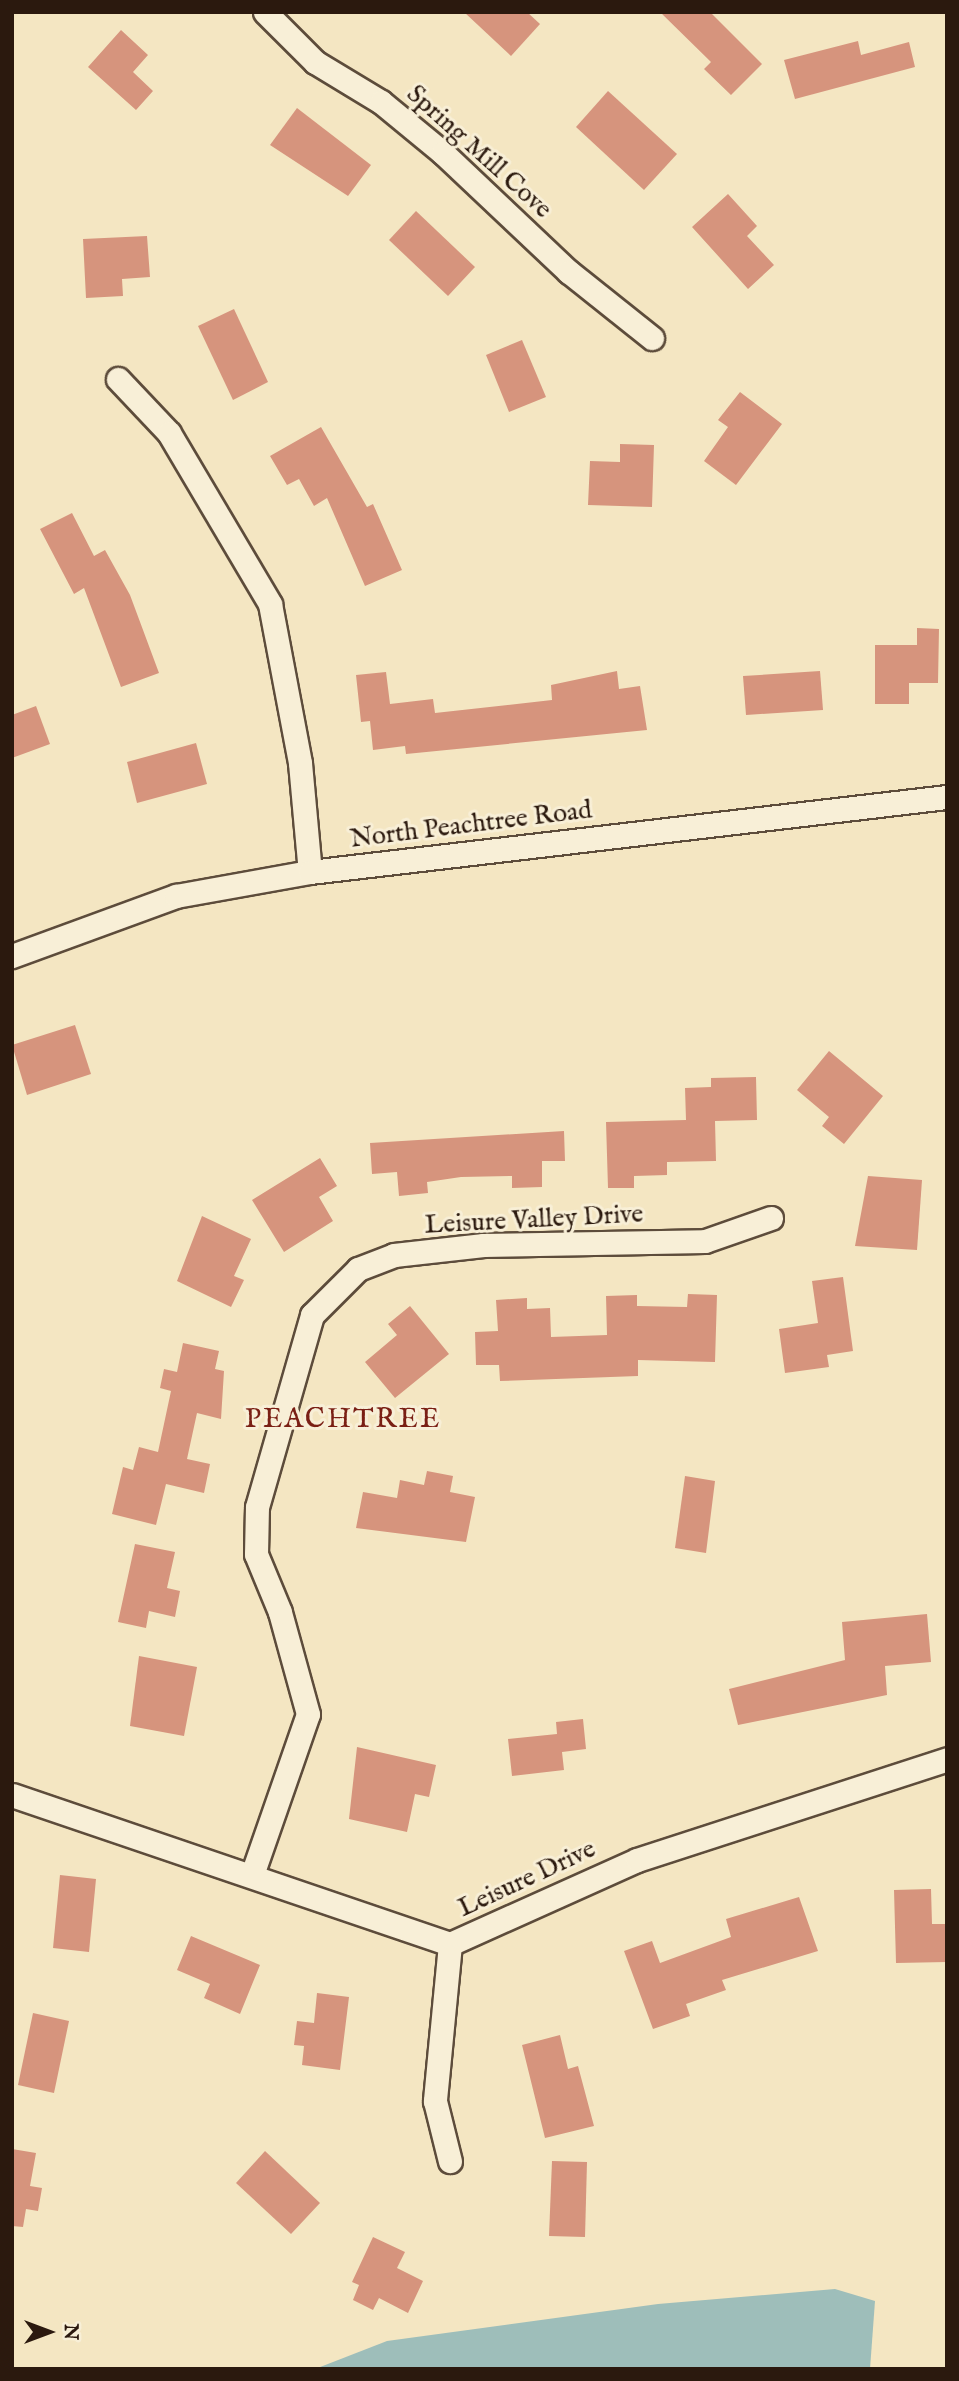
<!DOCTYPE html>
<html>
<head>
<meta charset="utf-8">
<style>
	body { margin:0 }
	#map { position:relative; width:959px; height:2381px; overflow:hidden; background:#f4e6c2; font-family:"IM FELL English",serif }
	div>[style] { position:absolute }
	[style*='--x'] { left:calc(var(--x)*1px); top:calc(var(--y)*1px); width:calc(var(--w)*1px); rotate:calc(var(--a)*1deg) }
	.water>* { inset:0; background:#9ebeba }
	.building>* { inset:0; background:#d6947d }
	.roads { filter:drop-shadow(2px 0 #5d4c3b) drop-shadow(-2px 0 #5d4c3b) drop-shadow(0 2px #5d4c3b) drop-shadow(0 -2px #5d4c3b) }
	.minor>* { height:23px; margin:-11.5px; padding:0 11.5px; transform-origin:11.5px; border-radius:11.5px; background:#f8efd7 }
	span { translate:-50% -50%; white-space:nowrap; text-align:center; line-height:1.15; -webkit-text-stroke:6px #f8efd7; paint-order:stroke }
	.street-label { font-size:26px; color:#2b190e }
	.neighbourhood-label { font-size:28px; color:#7a1f14; letter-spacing:2px }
	.frame { position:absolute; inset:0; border:14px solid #2b190e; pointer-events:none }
	.north { position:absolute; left:14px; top:2297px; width:70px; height:70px; -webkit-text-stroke:5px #f8efd7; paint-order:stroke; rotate:90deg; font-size:19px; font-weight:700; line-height:28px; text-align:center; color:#2b190e }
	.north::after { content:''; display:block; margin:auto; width:24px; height:32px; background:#2b190e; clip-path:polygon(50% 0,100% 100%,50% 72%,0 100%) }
</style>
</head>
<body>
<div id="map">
	<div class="water">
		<div style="clip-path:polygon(835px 2289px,875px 2301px,870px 2369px,315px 2369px,387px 2341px,658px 2304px)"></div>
	</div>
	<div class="building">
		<div style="clip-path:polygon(464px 12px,527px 12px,540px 24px,511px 56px)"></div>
		<div style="clip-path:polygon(660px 12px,710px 12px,762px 64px,731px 95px,704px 69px,711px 62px)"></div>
		<div style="clip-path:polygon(121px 30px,148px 55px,133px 72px,153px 91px,136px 110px,88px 67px)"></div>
		<div style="clip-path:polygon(858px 41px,861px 55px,909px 42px,915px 67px,795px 99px,784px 60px)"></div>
		<div style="clip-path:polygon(608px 91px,677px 154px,644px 190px,576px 127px)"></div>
		<div style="clip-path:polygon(297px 108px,371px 165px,348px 196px,270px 145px)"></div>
		<div style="clip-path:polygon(728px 194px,757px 226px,747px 236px,774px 265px,748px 289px,692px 227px)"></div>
		<div style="clip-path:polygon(416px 211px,475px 267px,448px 296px,389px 240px)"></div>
		<div style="clip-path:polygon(147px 236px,150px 277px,122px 279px,123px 296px,86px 298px,83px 239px)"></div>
		<div style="clip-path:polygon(234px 309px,268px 382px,233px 400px,198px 326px)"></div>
		<div style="clip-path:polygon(522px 340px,546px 397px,509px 412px,486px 355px)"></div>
		<div style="clip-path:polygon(740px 392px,782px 424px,736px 485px,704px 461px,728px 427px,718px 420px)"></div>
		<div style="clip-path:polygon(321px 427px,367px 507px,373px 504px,402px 570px,365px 586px,327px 498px,314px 506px,299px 479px,287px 485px,270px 456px)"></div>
		<div style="clip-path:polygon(620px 444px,654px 445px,652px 507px,588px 505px,590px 461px,620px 462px)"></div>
		<div style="clip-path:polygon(72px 513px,94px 556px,105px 550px,130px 595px,159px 673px,121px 687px,84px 588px,74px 594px,40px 529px)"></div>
		<div style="clip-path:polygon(917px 628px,939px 629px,938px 683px,909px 683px,909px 704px,875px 704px,875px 645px,917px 645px)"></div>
		<div style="clip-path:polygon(617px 671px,619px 689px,640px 686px,647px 730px,406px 754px,405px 746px,373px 750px,370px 721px,361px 722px,356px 675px,386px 672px,390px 704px,433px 699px,435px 713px,552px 700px,551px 685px)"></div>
		<div style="clip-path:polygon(820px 671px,823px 710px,746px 715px,743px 676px)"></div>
		<div style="clip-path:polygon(36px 706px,50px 744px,12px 758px,12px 715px)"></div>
		<div style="clip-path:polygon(196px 743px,207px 784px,137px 803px,127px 762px)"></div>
		<div style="clip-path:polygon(75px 1025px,91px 1074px,27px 1095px,12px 1045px)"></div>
		<div style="clip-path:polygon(829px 1051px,883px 1096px,844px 1144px,822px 1126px,829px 1117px,797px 1090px)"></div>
		<div style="clip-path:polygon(756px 1077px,757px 1120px,715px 1121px,716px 1161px,667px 1162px,667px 1175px,634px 1176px,634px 1188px,608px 1188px,606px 1122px,686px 1120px,685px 1088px,711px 1087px,711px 1078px)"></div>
		<div style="clip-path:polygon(564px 1131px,565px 1161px,542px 1161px,542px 1187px,512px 1188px,512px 1176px,461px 1177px,427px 1182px,428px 1193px,399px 1196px,397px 1172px,372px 1174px,370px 1143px)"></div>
		<div style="clip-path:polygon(320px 1158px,337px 1186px,319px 1197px,333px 1221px,284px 1252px,252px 1200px)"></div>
		<div style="clip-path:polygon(868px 1176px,922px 1180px,917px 1250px,855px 1246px)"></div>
		<div style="clip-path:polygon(202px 1216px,251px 1239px,234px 1276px,244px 1280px,231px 1307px,177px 1281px)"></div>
		<div style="clip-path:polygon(843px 1277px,853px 1351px,827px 1355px,829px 1367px,785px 1373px,779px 1329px,818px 1323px,812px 1281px)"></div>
		<div style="clip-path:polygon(688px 1294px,717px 1295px,715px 1362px,638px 1360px,638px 1376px,500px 1381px,499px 1365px,476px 1365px,475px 1332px,498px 1331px,496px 1300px,527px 1298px,527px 1309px,550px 1308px,551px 1337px,607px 1335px,606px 1296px,637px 1295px,637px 1306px,687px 1307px)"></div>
		<div style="clip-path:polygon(410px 1306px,449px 1354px,395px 1398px,365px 1362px,397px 1335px,388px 1324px)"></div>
		<div style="clip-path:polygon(183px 1343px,219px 1351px,215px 1369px,224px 1371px,221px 1419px,197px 1413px,187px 1459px,210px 1464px,204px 1493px,166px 1484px,156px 1525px,112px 1514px,123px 1467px,133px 1470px,139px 1447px,158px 1452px,171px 1391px,160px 1388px,164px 1369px,177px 1372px)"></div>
		<div style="clip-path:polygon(427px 1471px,453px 1476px,450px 1492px,475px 1497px,466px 1542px,356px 1528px,363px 1492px,397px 1498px,400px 1480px,424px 1485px)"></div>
		<div style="clip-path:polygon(685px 1476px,715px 1481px,706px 1553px,675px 1548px)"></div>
		<div style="clip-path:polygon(135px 1544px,175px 1552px,167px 1588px,180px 1591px,175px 1617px,149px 1611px,146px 1628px,118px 1622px)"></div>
		<div style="clip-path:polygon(927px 1614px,931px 1662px,885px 1666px,887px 1695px,738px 1725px,729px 1689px,845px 1660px,842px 1622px)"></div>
		<div style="clip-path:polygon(139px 1656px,197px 1667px,184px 1736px,130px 1726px)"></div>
		<div style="clip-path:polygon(583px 1719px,586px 1749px,562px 1752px,564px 1770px,512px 1776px,508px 1739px,557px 1734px,556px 1722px)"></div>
		<div style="clip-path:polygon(357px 1747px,436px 1765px,429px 1797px,415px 1794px,407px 1832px,349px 1819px)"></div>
		<div style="clip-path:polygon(60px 1875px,96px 1879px,89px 1952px,53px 1948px)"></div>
		<div style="clip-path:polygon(931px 1889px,932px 1924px,947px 1924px,947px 1962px,896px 1963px,894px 1890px)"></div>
		<div style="clip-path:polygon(799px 1897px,818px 1951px,722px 1980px,726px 1990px,686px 2004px,690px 2016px,653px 2029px,624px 1951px,652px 1941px,660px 1963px,731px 1937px,726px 1919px)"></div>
		<div style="clip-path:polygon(191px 1936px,260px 1965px,240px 2014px,204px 1998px,210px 1984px,177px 1970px)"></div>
		<div style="clip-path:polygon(317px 1993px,349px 1997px,340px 2070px,302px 2065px,304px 2046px,294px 2045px,297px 2021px,314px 2023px)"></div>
		<div style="clip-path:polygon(33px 2013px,69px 2021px,54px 2093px,18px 2085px)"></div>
		<div style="clip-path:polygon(560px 2035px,568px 2069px,578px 2066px,594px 2126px,545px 2138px,522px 2045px)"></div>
		<div style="clip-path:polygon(12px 2149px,36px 2153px,30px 2186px,42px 2188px,38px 2211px,26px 2209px,23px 2227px,12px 2226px)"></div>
		<div style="clip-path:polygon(265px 2151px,320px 2203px,291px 2234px,236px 2183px)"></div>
		<div style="clip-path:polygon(552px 2161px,587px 2162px,585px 2237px,549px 2236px)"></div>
		<div style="clip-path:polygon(373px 2237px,405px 2252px,397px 2268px,423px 2281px,408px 2313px,379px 2298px,373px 2310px,353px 2300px,359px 2285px,352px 2282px)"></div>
	</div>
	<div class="roads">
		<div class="minor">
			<div style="--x:265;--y:12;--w:71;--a:45"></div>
			<div style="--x:315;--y:62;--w:77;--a:31.2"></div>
			<div style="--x:381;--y:102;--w:80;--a:39.4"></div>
			<div style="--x:443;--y:153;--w:173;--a:43.4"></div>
			<div style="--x:569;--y:272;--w:106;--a:38.5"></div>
			<div style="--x:118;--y:379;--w:74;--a:46.6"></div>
			<div style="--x:169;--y:433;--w:199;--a:59.4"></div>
			<div style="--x:270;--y:604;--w:162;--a:79.3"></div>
			<div style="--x:300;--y:763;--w:109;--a:84.8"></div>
			<div style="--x:12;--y:956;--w:175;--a:-20.1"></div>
			<div style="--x:176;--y:896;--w:136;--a:-10.2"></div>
			<div style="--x:310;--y:872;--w:641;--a:-6.72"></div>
			<div style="--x:12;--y:1795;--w:463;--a:18.8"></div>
			<div style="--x:450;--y:1944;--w:205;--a:-24.2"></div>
			<div style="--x:637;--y:1860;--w:326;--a:-18"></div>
			<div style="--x:253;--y:1872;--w:167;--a:-70.8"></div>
			<div style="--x:308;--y:1714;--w:106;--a:-105.4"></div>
			<div style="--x:280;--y:1612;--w:63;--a:-112.5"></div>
			<div style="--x:256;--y:1554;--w:47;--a:-88.8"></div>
			<div style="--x:257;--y:1507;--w:200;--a:-74"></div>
			<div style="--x:312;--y:1315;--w:65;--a:-45"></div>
			<div style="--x:358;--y:1269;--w:39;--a:-21"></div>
			<div style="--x:394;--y:1255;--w:90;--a:-6.4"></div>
			<div style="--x:483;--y:1245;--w:222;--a:-1"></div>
			<div style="--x:705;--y:1241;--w:70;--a:-19.2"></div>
			<div style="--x:450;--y:1944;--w:158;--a:95.5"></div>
			<div style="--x:435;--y:2101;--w:62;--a:76"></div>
		</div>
	</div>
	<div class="street-label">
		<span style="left:479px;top:152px;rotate:42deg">Spring Mill Cove</span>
		<span style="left:471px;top:825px;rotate:-7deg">North Peachtree Road</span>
		<span style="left:534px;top:1220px;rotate:-3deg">Leisure Valley Drive</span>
		<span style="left:527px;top:1879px;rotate:-25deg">Leisure Drive</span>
	</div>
	<div class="neighbourhood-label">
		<span style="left:343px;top:1420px">PEACHTREE</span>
	</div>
	<div class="frame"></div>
	<div class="north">N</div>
</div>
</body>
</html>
